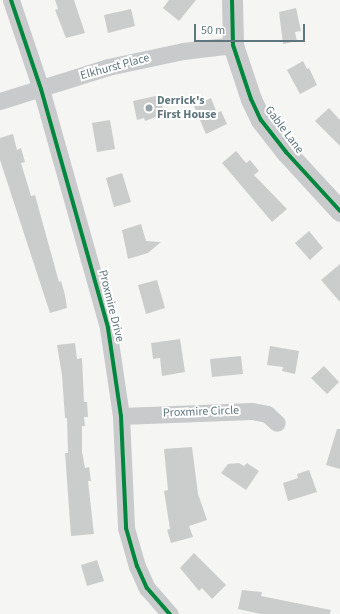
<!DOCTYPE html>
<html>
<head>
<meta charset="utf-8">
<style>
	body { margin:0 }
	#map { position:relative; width:340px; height:614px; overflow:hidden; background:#f5f5f3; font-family:"Source Sans 3",sans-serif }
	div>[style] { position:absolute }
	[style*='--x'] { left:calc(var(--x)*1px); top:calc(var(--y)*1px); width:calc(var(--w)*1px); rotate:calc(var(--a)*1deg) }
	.building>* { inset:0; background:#cbcdcc }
	.minor>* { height:17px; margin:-8.5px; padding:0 8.5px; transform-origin:8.5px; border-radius:8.5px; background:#c9cacb }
	.tertiary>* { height:21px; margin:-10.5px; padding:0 10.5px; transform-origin:10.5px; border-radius:10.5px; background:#c9cacb }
	.cycleway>* { height:4px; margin:-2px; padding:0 2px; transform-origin:2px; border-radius:2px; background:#00873e }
	.dots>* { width:11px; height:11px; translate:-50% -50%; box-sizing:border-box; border:2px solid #fff; border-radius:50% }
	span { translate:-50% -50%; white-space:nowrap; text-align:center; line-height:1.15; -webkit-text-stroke:4px #fff; paint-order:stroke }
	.street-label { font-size:12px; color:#60767e }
	.poi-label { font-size:12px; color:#60767e; font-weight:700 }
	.left { translate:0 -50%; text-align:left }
	.scale { position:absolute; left:194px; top:24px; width:111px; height:18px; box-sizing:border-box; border:2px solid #60767e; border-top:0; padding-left:5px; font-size:12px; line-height:14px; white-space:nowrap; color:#60767e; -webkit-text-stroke:3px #fff; paint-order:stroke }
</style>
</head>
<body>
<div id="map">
	<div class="building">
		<div style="clip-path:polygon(55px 0,74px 0,85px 33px,66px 38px,55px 10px,58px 9px)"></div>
		<div style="clip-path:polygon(169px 0,196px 0,179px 21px,163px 8px)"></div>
		<div style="clip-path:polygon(296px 8px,301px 31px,295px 32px,297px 41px,283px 44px,279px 12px)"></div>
		<div style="clip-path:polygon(131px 9px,135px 26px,108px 33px,104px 15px)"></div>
		<div style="clip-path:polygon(303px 61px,307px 69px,309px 68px,317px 85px,300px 94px,287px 70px)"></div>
		<div style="clip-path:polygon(160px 95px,164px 114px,145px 121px,144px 118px,137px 120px,133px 101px)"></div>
		<div style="clip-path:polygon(211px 98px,217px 113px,221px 111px,227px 124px,206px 134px,194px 106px)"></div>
		<div style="clip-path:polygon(329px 108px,340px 120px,340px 146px,315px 121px)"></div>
		<div style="clip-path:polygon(110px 120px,115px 149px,97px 152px,92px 123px)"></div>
		<div style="clip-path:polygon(13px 134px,17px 150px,21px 148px,25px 162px,21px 163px,31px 196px,35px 195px,59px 282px,61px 281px,65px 295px,67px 308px,50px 313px,0 160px,0 138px)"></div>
		<div style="clip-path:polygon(236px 151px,246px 163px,250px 160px,259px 171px,254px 175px,287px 209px,272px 222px,222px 163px)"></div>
		<div style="clip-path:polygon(122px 173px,131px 202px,114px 207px,106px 178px)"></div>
		<div style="clip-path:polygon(141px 224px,146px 241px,161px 242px,148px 253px,128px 259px,122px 230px)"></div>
		<div style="clip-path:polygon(309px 231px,323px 248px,310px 260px,295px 243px)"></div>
		<div style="clip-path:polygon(340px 264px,340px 302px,321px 280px)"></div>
		<div style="clip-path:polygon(157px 280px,165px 308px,146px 314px,138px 285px)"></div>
		<div style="clip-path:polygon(180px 339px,185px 372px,162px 376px,160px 358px,153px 359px,151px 343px)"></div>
		<div style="clip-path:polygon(75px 343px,77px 359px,82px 358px,84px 402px,87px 402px,88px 417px,84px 417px,85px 426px,82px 426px,82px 452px,85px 468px,89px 467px,91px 481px,88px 481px,94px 534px,71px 536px,65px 453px,68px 453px,67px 418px,65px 418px,62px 375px,57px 345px)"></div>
		<div style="clip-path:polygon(270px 346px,299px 351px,295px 374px,282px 371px,283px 367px,267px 365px)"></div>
		<div style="clip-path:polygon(241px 356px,243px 374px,212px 377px,210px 359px)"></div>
		<div style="clip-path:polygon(324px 366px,339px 382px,327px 394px,311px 378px)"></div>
		<div style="clip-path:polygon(337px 429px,340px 429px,340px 469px,326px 465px)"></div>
		<div style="clip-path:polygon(192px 447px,198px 494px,207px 520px,189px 526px,193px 537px,171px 543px,167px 530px,170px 529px,164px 491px,168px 490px,164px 449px)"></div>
		<div style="clip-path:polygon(239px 463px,244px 466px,247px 463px,259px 471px,246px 490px,221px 473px,228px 464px)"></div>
		<div style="clip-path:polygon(309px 470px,317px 492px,288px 501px,283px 483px,298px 478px,297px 474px)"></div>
		<div style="clip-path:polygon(194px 553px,226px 585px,212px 599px,202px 588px,199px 591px,180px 568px)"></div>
		<div style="clip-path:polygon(97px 560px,104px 581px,87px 586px,81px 565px)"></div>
		<div style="clip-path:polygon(242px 590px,262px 592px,261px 596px,331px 610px,330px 614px,261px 614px,238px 609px)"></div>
	</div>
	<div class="minor">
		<div style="--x:11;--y:0;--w:94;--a:71.4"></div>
		<div style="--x:41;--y:89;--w:248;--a:74.3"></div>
		<div style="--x:108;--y:328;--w:89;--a:81.6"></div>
		<div style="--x:121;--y:416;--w:112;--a:87.4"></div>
		<div style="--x:126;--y:528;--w:40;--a:74"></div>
		<div style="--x:137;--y:566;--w:24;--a:66"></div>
		<div style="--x:147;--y:588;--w:35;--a:49"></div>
		<div style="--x:0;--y:101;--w:113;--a:-17.5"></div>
		<div style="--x:108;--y:67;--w:77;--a:-12"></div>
		<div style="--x:183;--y:51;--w:50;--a:-6.8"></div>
		<div style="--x:121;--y:416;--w:131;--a:-2.2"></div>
		<div style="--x:252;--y:411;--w:15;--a:11"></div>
		<div style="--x:267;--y:414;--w:13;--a:42"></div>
	</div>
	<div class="tertiary">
		<div style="--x:232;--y:0;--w:45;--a:88.7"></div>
		<div style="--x:233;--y:45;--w:57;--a:71.6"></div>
		<div style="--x:251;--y:99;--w:23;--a:65"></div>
		<div style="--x:261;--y:120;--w:41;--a:52"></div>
		<div style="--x:286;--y:152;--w:80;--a:47.5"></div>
	</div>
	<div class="cycleway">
		<div style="--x:11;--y:0;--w:94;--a:71.4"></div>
		<div style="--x:41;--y:89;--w:248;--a:74.3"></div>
		<div style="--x:108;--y:328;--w:89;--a:81.6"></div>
		<div style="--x:121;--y:416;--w:112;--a:87.4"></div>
		<div style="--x:126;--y:528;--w:40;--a:74"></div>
		<div style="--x:137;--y:566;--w:24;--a:66"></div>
		<div style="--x:147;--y:588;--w:35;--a:49"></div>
		<div style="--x:232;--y:0;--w:45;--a:88.7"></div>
		<div style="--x:233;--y:45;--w:57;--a:71.6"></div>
		<div style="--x:251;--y:99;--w:23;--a:65"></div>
		<div style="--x:261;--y:120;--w:41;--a:52"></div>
		<div style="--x:286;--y:152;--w:80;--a:47.5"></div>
	</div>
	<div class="dots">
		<div style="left:149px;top:108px;background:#94a2a7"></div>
	</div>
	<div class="street-label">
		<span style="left:115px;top:67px;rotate:-15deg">Elkhurst Place</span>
		<span style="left:284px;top:130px;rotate:53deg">Gable Lane</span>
		<span style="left:111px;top:306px;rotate:76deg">Proxmire Drive</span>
		<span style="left:201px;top:412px;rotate:-2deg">Proxmire Circle</span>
	</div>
	<div class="poi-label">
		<span class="left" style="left:157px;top:108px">Derrick's<br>First House</span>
	</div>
	<div class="scale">50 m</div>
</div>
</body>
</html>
